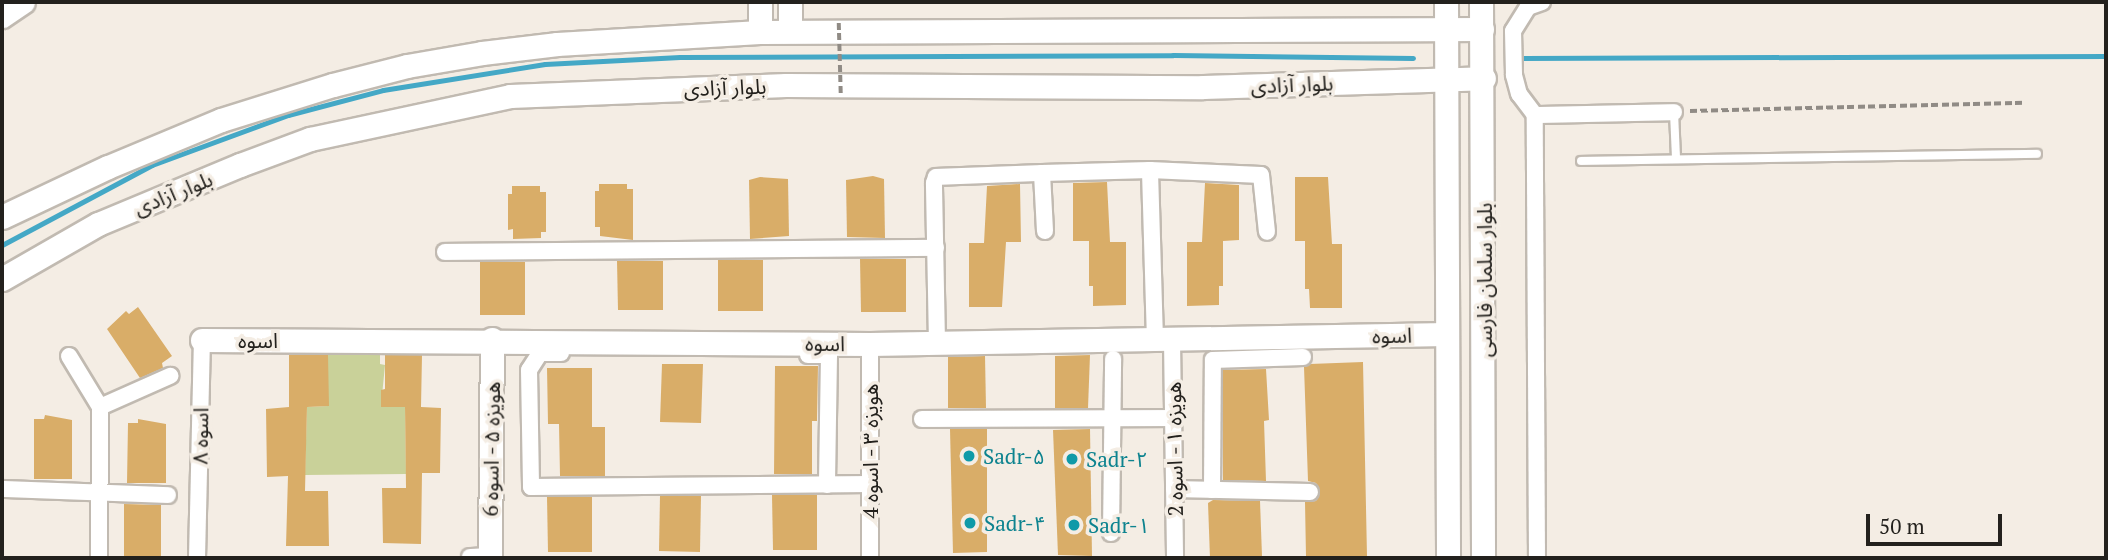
<!DOCTYPE html>
<html>
<head>
<meta charset="utf-8">
<style>
	body { margin:0 }
	#map { position:relative; width:2108px; height:560px; overflow:hidden; background:#f4ede4; font-family:"PT Serif","Noto Sans Arabic",serif }
	div>[style] { position:absolute }
	[style*='--x'] { left:calc(var(--x)*1px); top:calc(var(--y)*1px); width:calc(var(--w)*1px); rotate:calc(var(--a)*1deg) }
	.green>* { inset:0; background:#c9d199 }
	.stream>* { height:5px; margin:-2.5px; padding:0 2.5px; transform-origin:2.5px; border-radius:2.5px; background:#44a8c6 }
	.building>* { inset:0; background:#d9ad68 }
	.path>* { height:3.5px; margin-top:-1.75px; transform-origin:0; background:repeating-linear-gradient(90deg,#908b85 0 7px,transparent 0 10.5px) }
	.roads { filter:drop-shadow(2px 0 #c1bab1) drop-shadow(-2px 0 #c1bab1) drop-shadow(0 2px #c1bab1) drop-shadow(0 -2px #c1bab1) }
	.lane>* { height:8px; margin:-4px; padding:0 4px; transform-origin:4px; border-radius:4px; background:#fff }
	.street>* { height:16px; margin:-8px; padding:0 8px; transform-origin:8px; border-radius:8px; background:#fff }
	.secondary>* { height:23px; margin:-11.5px; padding:0 11.5px; transform-origin:11.5px; border-radius:11.5px; background:#fff }
	.path-bridge>* { height:3.5px; margin-top:-1.75px; transform-origin:0; background:repeating-linear-gradient(90deg,#908b85 0 7px,transparent 0 10.5px) }
	.dots>* { width:19px; height:19px; translate:-50% -50%; box-sizing:border-box; border:4px solid #f4ede4; border-radius:50% }
	span { translate:-50% -50%; white-space:nowrap; text-align:center; line-height:1.15; -webkit-text-stroke:7px #f4ede4; paint-order:stroke }
	.street-label { font-size:21px; color:#23211d }
	.culture-label { font-size:21px; color:#0d838f }
	.left { translate:0 -50%; text-align:left }
	.frame { position:absolute; inset:0; border:4px solid #23211d; pointer-events:none }
	.scale { position:absolute; left:1866px; top:514px; width:136px; height:32px; box-sizing:border-box; border:4px solid #23211d; border-top:0; padding-left:9px; font-size:21px; line-height:24px; white-space:nowrap; color:#23211d; -webkit-text-stroke:5px #f4ede4; paint-order:stroke }
</style>
</head>
<body>
<div id="map">
	<div class="green">
		<div style="clip-path:polygon(380px 353px,380px 364px,385px 365px,381px 406px,405px 407px,406px 474px,305px 475px,307px 407px,328px 406px,322px 367px,328px 366px,328px 355px)"></div>
	</div>
	<div class="stream">
		<div style="--x:1515;--y:58;--w:591;--a:-0.19"></div>
		<div style="--x:2;--y:245;--w:170;--a:-28.1"></div>
		<div style="--x:152;--y:165;--w:145;--a:-20.2"></div>
		<div style="--x:288;--y:115;--w:98;--a:-14.7"></div>
		<div style="--x:383;--y:90;--w:164;--a:-9.1"></div>
		<div style="--x:545;--y:64;--w:135;--a:-3"></div>
		<div style="--x:680;--y:57;--w:493;--a:-0.2"></div>
		<div style="--x:1173;--y:55;--w:240;--a:0.7"></div>
	</div>
	<div class="building">
		<div style="clip-path:polygon(873px 176px,884px 179px,885px 238px,847px 237px,846px 180px)"></div>
		<div style="clip-path:polygon(760px 177px,788px 179px,789px 236px,750px 239px,749px 180px)"></div>
		<div style="clip-path:polygon(1295px 177px,1328px 177px,1332px 244px,1342px 244px,1342px 308px,1310px 308px,1309px 289px,1305px 289px,1305px 241px,1295px 241px)"></div>
		<div style="clip-path:polygon(1107px 182px,1110px 242px,1126px 242px,1126px 305px,1093px 306px,1093px 286px,1089px 286px,1089px 241px,1073px 241px,1073px 183px)"></div>
		<div style="clip-path:polygon(1205px 183px,1239px 185px,1239px 240px,1223px 241px,1223px 286px,1219px 286px,1219px 305px,1187px 306px,1187px 242px,1202px 242px)"></div>
		<div style="clip-path:polygon(599px 184px,627px 184px,627px 189px,633px 189px,633px 240px,600px 236px,600px 227px,595px 227px,595px 191px,599px 191px)"></div>
		<div style="clip-path:polygon(1020px 184px,1021px 242px,1006px 242px,1002px 307px,969px 307px,969px 243px,984px 243px,987px 186px)"></div>
		<div style="clip-path:polygon(512px 186px,540px 186px,540px 192px,546px 192px,546px 232px,541px 232px,541px 238px,513px 239px,513px 229px,508px 230px,508px 194px,512px 194px)"></div>
		<div style="clip-path:polygon(860px 259px,906px 259px,906px 312px,861px 312px)"></div>
		<div style="clip-path:polygon(718px 260px,763px 260px,763px 311px,718px 311px)"></div>
		<div style="clip-path:polygon(617px 261px,663px 261px,663px 310px,618px 310px)"></div>
		<div style="clip-path:polygon(480px 262px,525px 262px,525px 315px,480px 315px)"></div>
		<div style="clip-path:polygon(138px 307px,172px 356px,162px 363px,163px 368px,140px 378px,107px 329px,126px 311px,129px 314px)"></div>
		<div style="clip-path:polygon(289px 355px,328px 355px,329px 406px,307px 407px,305px 491px,328px 491px,329px 546px,286px 546px,288px 476px,267px 477px,266px 409px,289px 407px)"></div>
		<div style="clip-path:polygon(385px 355px,422px 355px,421px 407px,441px 408px,440px 473px,422px 473px,421px 544px,383px 543px,382px 488px,406px 488px,405px 407px,381px 407px,381px 390px,385px 389px)"></div>
		<div style="clip-path:polygon(1090px 355px,1088px 408px,1055px 408px,1055px 356px)"></div>
		<div style="clip-path:polygon(985px 356px,986px 408px,948px 408px,948px 357px)"></div>
		<div style="clip-path:polygon(1363px 362px,1367px 556px,1306px 557px,1305px 502px,1316px 501px,1320px 492px,1316px 483px,1308px 481px,1304px 367px,1310px 364px)"></div>
		<div style="clip-path:polygon(662px 364px,703px 364px,701px 423px,660px 422px)"></div>
		<div style="clip-path:polygon(775px 366px,818px 366px,817px 421px,812px 421px,812px 474px,774px 474px)"></div>
		<div style="clip-path:polygon(547px 368px,592px 368px,592px 427px,605px 427px,605px 476px,560px 476px,559px 424px,548px 424px)"></div>
		<div style="clip-path:polygon(1266px 369px,1269px 420px,1264px 421px,1266px 481px,1223px 480px,1223px 370px)"></div>
		<div style="clip-path:polygon(45px 415px,72px 420px,72px 479px,34px 479px,34px 419px,44px 419px)"></div>
		<div style="clip-path:polygon(138px 419px,166px 424px,166px 483px,127px 483px,128px 423px,138px 423px)"></div>
		<div style="clip-path:polygon(950px 429px,987px 429px,987px 552px,953px 553px)"></div>
		<div style="clip-path:polygon(1090px 429px,1092px 556px,1058px 555px,1053px 430px)"></div>
		<div style="clip-path:polygon(772px 495px,817px 495px,817px 550px,773px 550px)"></div>
		<div style="clip-path:polygon(660px 496px,701px 496px,700px 552px,659px 551px)"></div>
		<div style="clip-path:polygon(547px 497px,592px 497px,592px 552px,548px 552px)"></div>
		<div style="clip-path:polygon(1213px 500px,1260px 501px,1262px 556px,1210px 558px,1208px 503px)"></div>
		<div style="clip-path:polygon(124px 504px,161px 505px,161px 558px,124px 558px)"></div>
	</div>
	<div class="path">
		<div style="--x:1690;--y:111;--w:335;--a:-1.4"></div>
	</div>
	<div class="roads">
		<div class="lane">
			<div style="--x:1674;--y:112;--w:46;--a:87.5"></div>
			<div style="--x:1581;--y:161;--w:456;--a:-0.9"></div>
		</div>
		<div class="street">
			<div style="--x:1535;--y:115;--w:26;--a:-127"></div>
			<div style="--x:1519;--y:94;--w:20;--a:-105"></div>
			<div style="--x:1514;--y:75;--w:44;--a:-91.3"></div>
			<div style="--x:1513;--y:31;--w:28;--a:-58"></div>
			<div style="--x:1528;--y:7;--w:15;--a:-20"></div>
			<div style="--x:1045;--y:231;--w:58;--a:-93"></div>
			<div style="--x:1042;--y:173;--w:108;--a:-1.6"></div>
			<div style="--x:445;--y:252;--w:491;--a:-0.5"></div>
			<div style="--x:1155;--y:340;--w:170;--a:-91.7"></div>
			<div style="--x:1150;--y:170;--w:111;--a:2.6"></div>
			<div style="--x:1261;--y:175;--w:57;--a:84"></div>
			<div style="--x:1172;--y:340;--w:218;--a:89.2"></div>
			<div style="--x:937;--y:343;--w:160;--a:-91.1"></div>
			<div style="--x:934;--y:183;--w:6;--a:-72"></div>
			<div style="--x:936;--y:177;--w:106;--a:-2.2"></div>
			<div style="--x:561;--y:353;--w:21;--a:180"></div>
			<div style="--x:540;--y:353;--w:20;--a:123"></div>
			<div style="--x:529;--y:370;--w:117;--a:89"></div>
			<div style="--x:531;--y:487;--w:340;--a:-0.5"></div>
			<div style="--x:808;--y:355;--w:21;--a:0"></div>
			<div style="--x:829;--y:355;--w:130;--a:90.9"></div>
			<div style="--x:69;--y:356;--w:60;--a:58.7"></div>
			<div style="--x:100;--y:407;--w:77;--a:-23.9"></div>
			<div style="--x:922;--y:419;--w:251;--a:-0.2"></div>
			<div style="--x:2;--y:489;--w:166;--a:2.1"></div>
			<div style="--x:1174;--y:489;--w:136;--a:1.3"></div>
			<div style="--x:1212;--y:490;--w:130;--a:-89.6"></div>
			<div style="--x:1213;--y:360;--w:90;--a:-1.9"></div>
			<div style="--x:1111;--y:533;--w:174;--a:-89.3"></div>
			<div style="--x:470;--y:557;--w:20;--a:-3"></div>
			<div style="--x:99;--y:558;--w:151;--a:-89.6"></div>
			<div style="--x:197;--y:558;--w:218;--a:-88.7"></div>
			<div style="--x:870;--y:558;--w:214;--a:-90"></div>
			<div style="--x:1537;--y:558;--w:443;--a:-90.3"></div>
			<div style="--x:1535;--y:115;--w:139;--a:-1.2"></div>
		</div>
		<div class="secondary">
			<div style="--x:760;--y:2;--w:30;--a:90"></div>
			<div style="--x:790;--y:2;--w:29;--a:90"></div>
			<div style="--x:1446;--y:2;--w:556;--a:89.79"></div>
			<div style="--x:1481;--y:2;--w:556;--a:89.79"></div>
			<div style="--x:2;--y:16;--w:25;--a:-34"></div>
			<div style="--x:2;--y:217;--w:117;--a:-25.3"></div>
			<div style="--x:108;--y:167;--w:122;--a:-22.6"></div>
			<div style="--x:221;--y:120;--w:117;--a:-17.4"></div>
			<div style="--x:333;--y:85;--w:76;--a:-14.4"></div>
			<div style="--x:407;--y:66;--w:76;--a:-9.8"></div>
			<div style="--x:482;--y:53;--w:76;--a:-6.8"></div>
			<div style="--x:557;--y:44;--w:203;--a:-3.4"></div>
			<div style="--x:760;--y:32;--w:722;--a:-0.24"></div>
			<div style="--x:2;--y:279;--w:111;--a:-29.8"></div>
			<div style="--x:98;--y:224;--w:154;--a:-22.6"></div>
			<div style="--x:240;--y:165;--w:75;--a:-20.4"></div>
			<div style="--x:310;--y:139;--w:205;--a:-12.1"></div>
			<div style="--x:510;--y:96;--w:276;--a:-2.3"></div>
			<div style="--x:786;--y:85;--w:417;--a:0.3"></div>
			<div style="--x:1203;--y:87;--w:281;--a:-1.8"></div>
			<div style="--x:202;--y:340;--w:668;--a:0.34"></div>
			<div style="--x:870;--y:344;--w:577;--a:-0.99"></div>
			<div style="--x:490;--y:558;--w:219;--a:-89.5"></div>
		</div>
	</div>
	<div class="path-bridge">
		<div style="--x:839;--y:23;--w:71;--a:88.4"></div>
	</div>
	<div class="dots">
		<div style="left:969px;top:456px;background:#0f9aa8"></div>
		<div style="left:1072px;top:459px;background:#0f9aa8"></div>
		<div style="left:970px;top:523px;background:#0f9aa8"></div>
		<div style="left:1074px;top:525px;background:#0f9aa8"></div>
	</div>
	<div class="street-label">
		<span style="left:1292px;top:84px;rotate:-2deg">بلوار آزادی</span>
		<span style="left:725px;top:87px;rotate:-2deg">بلوار آزادی</span>
		<span style="left:173px;top:193px;rotate:-22deg">بلوار آزادی</span>
		<span style="left:1484px;top:280px;rotate:-90deg">بلوار سلمان فارسی</span>
		<span style="left:1392px;top:335px;rotate:-1deg">اسوه</span>
		<span style="left:258px;top:340px">اسوه</span>
		<span style="left:825px;top:343px;rotate:1deg">اسوه</span>
		<span style="left:200px;top:436px;rotate:-89deg">اسوه ۸</span>
		<span style="left:491px;top:449px;rotate:-89deg">هویزه ۵ - اسوه 6</span>
		<span style="left:1174px;top:449px;rotate:-91deg">هویزه ۱ - اسوه 2</span>
		<span style="left:870px;top:451px;rotate:-90deg">هویزه ۳ - اسوه 4</span>
	</div>
	<div class="culture-label">
		<span class="left" style="left:983px;top:456px">Sadr-۵</span>
		<span class="left" style="left:1086px;top:459px">Sadr-۲</span>
		<span class="left" style="left:984px;top:523px">Sadr-۴</span>
		<span class="left" style="left:1088px;top:525px">Sadr-۱</span>
	</div>
	<div class="frame"></div>
	<div class="scale">50 m</div>
</div>
</body>
</html>
